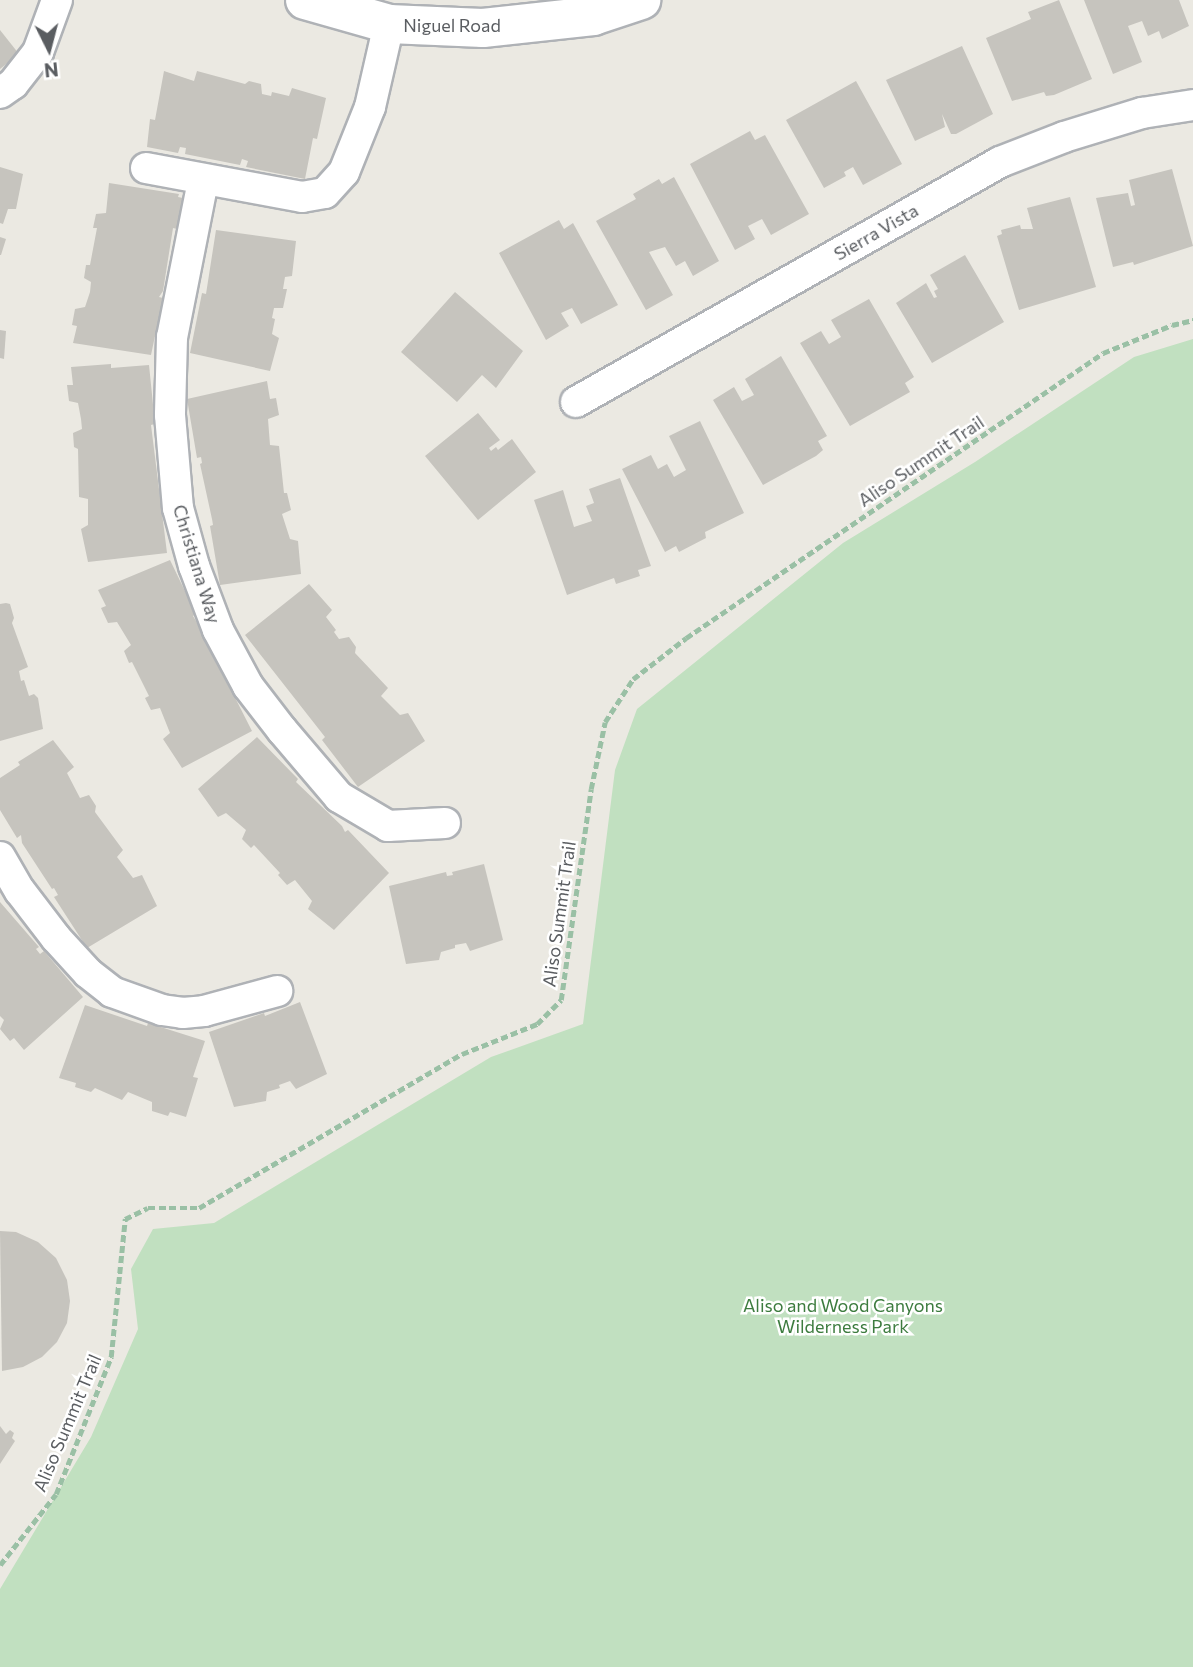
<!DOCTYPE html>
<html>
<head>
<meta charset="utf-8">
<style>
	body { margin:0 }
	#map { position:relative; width:1193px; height:1667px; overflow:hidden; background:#ebe9e2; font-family:Commissioner,sans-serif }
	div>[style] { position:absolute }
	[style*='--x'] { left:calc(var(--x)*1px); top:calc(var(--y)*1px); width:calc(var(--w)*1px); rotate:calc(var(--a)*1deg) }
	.green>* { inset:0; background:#c1e0c0 }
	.building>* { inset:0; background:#c6c4be }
	.path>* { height:4.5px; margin-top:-2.25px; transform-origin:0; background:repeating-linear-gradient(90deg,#9ac0a5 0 7px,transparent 0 10.5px) }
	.roads { filter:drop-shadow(2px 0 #afb2b6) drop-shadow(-2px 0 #afb2b6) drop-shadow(0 2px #afb2b6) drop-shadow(0 -2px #afb2b6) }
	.street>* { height:30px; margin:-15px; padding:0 15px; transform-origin:15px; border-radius:15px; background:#fff }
	.secondary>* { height:38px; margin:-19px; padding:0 19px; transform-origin:19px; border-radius:19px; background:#fff }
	span { translate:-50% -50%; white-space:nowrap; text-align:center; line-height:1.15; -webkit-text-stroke:5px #fff; paint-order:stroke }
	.street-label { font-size:18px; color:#5a5d61 }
	.park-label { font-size:18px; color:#3d7c3f }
	.north { position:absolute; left:14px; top:14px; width:70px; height:70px; -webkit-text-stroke:5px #fff; paint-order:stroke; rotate:174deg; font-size:19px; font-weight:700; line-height:28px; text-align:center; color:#5a5d61 }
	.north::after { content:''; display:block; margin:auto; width:24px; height:32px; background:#5a5d61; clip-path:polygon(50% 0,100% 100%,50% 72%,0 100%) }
</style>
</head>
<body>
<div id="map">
	<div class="green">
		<div style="clip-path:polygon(1193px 339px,1193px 1667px,0 1667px,0 1589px,91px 1437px,138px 1329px,131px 1269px,153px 1229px,214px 1223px,491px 1057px,583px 1024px,615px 770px,637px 709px,843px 543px,975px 462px,1134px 357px)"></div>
	</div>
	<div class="building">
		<div style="clip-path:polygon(1059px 0,1092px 79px,1054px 95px,1046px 96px,1044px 92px,1012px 101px,986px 38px,1031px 19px,1028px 12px)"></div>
		<div style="clip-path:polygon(1084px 0,1179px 0,1189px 26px,1162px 39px,1159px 31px,1148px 36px,1142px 21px,1128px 26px,1142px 62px,1113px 74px)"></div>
		<div style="clip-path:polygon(0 30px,19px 54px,0 69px)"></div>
		<div style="clip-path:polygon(962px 46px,993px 114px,956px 134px,951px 134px,942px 114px,945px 127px,915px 141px,886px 80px)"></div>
		<div style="clip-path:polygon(164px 71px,194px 81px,197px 71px,245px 84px,249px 81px,261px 84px,262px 94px,271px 96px,272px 92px,289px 96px,292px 88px,326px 98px,317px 139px,313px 138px,305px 179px,246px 167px,248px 161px,242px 159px,240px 165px,185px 154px,186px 148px,180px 147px,178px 153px,147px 147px,150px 119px,155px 120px)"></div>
		<div style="clip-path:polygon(856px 81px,902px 164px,863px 185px,853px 167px,844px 172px,846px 176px,824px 188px,786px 120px)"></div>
		<div style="clip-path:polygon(750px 131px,755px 140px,765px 135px,809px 214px,771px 235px,762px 219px,748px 226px,755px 239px,735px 250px,690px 164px)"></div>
		<div style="clip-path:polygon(0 167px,23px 174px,16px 209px,8px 209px,3px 224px,0 223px)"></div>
		<div style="clip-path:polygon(1172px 169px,1193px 246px,1134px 265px,1133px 262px,1113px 267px,1096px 198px,1128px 193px,1131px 206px,1135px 205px,1129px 180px)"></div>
		<div style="clip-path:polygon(674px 177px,719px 261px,693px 276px,685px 261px,676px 266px,665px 247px,649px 252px,673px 295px,646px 310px,596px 221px,636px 199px,633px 194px,659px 179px,662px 184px)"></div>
		<div style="clip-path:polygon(109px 183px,179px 194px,178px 197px,183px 198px,177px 229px,173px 228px,163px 291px,159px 297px,163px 298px,151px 355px,73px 343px,77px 326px,72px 325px,75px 309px,85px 307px,90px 292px,91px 282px,84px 278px,86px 265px,90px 265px,97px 228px,93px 228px,96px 214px,106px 213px)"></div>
		<div style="clip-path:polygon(1070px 197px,1096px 287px,1019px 310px,997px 236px,1002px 234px,1001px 230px,1020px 225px,1021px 229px,1033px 229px,1027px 208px)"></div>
		<div style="clip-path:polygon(559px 220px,564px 229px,573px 223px,618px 305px,581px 324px,572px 308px,561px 313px,569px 326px,546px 340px,499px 253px)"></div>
		<div style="clip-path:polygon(216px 230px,296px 241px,292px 276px,285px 277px,283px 289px,287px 289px,283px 308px,274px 308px,272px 318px,275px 319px,272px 334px,279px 338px,270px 371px,190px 353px,202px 293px,206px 294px)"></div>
		<div style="clip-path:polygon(0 237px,6px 239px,1px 255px,0 255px)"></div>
		<div style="clip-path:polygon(965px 255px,1004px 322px,932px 363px,896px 303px,926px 283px,934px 298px,937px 297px,934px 291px,938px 289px,930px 275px)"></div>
		<div style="clip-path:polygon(455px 292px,523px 351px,496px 388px,482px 375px,457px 402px,401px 352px)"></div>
		<div style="clip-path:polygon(869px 299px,914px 377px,905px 383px,910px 392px,850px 426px,800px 343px,821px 331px,829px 344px,841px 337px,831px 320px)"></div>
		<div style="clip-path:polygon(0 330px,6px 331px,4px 359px,0 358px)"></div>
		<div style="clip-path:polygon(781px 356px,827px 436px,818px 441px,823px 450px,816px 456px,763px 485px,713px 400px,734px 387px,742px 401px,754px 395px,745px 379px)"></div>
		<div style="clip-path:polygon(111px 364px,111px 368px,149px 365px,155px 424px,151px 425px,167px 553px,88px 562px,81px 529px,88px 525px,88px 499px,79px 497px,78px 449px,74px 447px,73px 433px,82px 429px,81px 419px,78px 403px,69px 401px,67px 385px,73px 385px,71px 367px)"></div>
		<div style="clip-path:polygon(267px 381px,270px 399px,276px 398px,279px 415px,268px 419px,270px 445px,279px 446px,284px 493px,287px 493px,291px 510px,282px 514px,290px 539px,298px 541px,301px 574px,220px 585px,210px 526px,213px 525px,212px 519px,200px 464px,202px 463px,201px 457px,197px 458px,187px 399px)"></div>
		<div style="clip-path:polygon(478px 413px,500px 440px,489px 448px,491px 451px,496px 447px,498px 450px,512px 439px,536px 472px,478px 520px,425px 456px)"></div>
		<div style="clip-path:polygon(700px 421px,744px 513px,705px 532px,706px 538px,679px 552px,676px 546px,665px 552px,622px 469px,651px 455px,658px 469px,667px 464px,674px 477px,686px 470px,669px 436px)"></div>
		<div style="clip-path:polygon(620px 478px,651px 566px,638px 570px,640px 576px,616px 584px,614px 578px,567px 595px,534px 500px,563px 490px,574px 527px,592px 521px,586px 506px,594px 503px,589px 489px)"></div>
		<div style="clip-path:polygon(170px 560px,196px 614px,193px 616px,196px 621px,252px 731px,182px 768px,163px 739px,170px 733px,160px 708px,151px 710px,145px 698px,149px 696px,132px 662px,129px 663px,124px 651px,131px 645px,117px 622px,108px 623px,101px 608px,106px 606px,98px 590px)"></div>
		<div style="clip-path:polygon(309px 584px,332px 610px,326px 617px,336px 630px,334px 632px,339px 639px,349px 637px,356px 647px,355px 653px,388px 688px,381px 696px,400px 715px,408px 713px,425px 741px,358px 787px,322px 740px,325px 737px,245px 635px)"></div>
		<div style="clip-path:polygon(6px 603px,10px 604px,14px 618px,12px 623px,28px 667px,19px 671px,21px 681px,24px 680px,29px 696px,34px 694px,38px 698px,43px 729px,0 741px,0 604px)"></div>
		<div style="clip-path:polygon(257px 737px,298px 779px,296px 782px,342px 826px,345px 832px,348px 830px,389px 873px,334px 930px,308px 909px,312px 901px,295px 880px,287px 885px,278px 875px,280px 873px,254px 845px,251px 848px,242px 839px,246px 830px,226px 813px,218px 817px,198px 789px)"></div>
		<div style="clip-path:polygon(53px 740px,74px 767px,67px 773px,80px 798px,89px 795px,96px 806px,95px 812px,123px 850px,117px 857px,133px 878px,142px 875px,157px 906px,87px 948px,54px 897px,58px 895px,54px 888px,52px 889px,22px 843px,21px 835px,17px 838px,0 810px,0 778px,20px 765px,18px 762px)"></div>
		<div style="clip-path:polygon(484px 864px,503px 940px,470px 951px,466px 943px,455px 945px,455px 948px,441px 952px,439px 960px,406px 964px,389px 886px,446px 872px,447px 876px,453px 875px,452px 872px)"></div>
		<div style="clip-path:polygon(0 902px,39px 947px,36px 949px,40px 954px,44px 951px,83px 997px,24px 1050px,14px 1038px,10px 1041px,0 1029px,4px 1020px,0 1016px)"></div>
		<div style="clip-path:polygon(300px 1002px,327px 1074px,296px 1089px,290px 1081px,279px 1085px,280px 1088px,267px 1092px,266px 1101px,234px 1107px,209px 1032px,264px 1013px,265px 1016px)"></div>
		<div style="clip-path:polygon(85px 1005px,147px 1026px,148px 1023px,205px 1041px,193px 1077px,198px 1078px,186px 1117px,170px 1112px,168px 1116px,152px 1111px,152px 1102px,128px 1092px,122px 1100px,95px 1088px,91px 1092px,75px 1087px,76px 1083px,59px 1078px)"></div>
		<div style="clip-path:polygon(0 1231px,16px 1232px,38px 1242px,56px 1258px,67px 1280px,70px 1301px,67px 1323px,57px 1342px,42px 1357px,23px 1367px,2px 1371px)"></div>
		<div style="clip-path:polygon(0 1426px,6px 1434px,10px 1430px,14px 1433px,12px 1438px,15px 1441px,0 1464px)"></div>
	</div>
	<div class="path">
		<div style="--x:0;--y:1565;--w:90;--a:-51.7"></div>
		<div style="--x:56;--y:1494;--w:148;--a:-68.1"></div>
		<div style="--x:111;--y:1357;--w:139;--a:-84.2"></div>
		<div style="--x:125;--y:1219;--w:25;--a:-26"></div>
		<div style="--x:148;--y:1208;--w:51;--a:0"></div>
		<div style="--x:199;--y:1208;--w:305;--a:-30.4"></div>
		<div style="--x:462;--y:1054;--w:81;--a:-21.8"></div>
		<div style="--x:537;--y:1024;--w:34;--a:-45"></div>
		<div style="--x:561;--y:1000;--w:213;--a:-81.9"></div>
		<div style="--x:591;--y:789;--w:68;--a:-78.2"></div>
		<div style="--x:605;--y:722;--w:51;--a:-56.9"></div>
		<div style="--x:633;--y:679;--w:67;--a:-37.7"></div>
		<div style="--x:686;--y:638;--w:505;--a:-34.35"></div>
		<div style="--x:1103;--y:353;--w:74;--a:-22.1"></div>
		<div style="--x:1172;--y:325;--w:22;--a:-13"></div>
	</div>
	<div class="roads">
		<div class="street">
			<div style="--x:0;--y:93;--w:16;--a:-35"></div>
			<div style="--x:13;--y:84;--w:41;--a:-52"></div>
			<div style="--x:38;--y:52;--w:55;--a:-69.9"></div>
			<div style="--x:146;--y:168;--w:159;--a:10.5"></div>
			<div style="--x:302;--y:197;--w:23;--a:-10"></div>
			<div style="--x:325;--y:193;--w:28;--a:-48"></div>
			<div style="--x:344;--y:172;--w:70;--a:-68.2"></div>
			<div style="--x:370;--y:107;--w:85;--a:-77.1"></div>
			<div style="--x:203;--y:181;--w:159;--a:101.2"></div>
			<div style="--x:172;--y:337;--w:78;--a:91.5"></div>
			<div style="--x:170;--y:415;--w:93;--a:85.1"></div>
			<div style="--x:178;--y:508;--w:60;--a:74.6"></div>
			<div style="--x:194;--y:566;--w:68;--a:69.4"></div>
			<div style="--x:218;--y:630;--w:64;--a:61.8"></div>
			<div style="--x:248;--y:686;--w:56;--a:52.3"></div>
			<div style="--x:282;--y:730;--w:88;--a:49.6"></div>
			<div style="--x:339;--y:797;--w:57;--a:30.6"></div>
			<div style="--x:388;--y:826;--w:57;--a:-3"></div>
			<div style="--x:576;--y:402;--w:487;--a:-29.5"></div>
			<div style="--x:1000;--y:162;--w:69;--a:-21.3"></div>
			<div style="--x:1064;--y:137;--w:82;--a:-17.1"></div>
			<div style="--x:1142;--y:113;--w:52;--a:-8.9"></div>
			<div style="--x:0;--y:857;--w:39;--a:60"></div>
			<div style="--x:20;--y:891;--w:59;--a:52.5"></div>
			<div style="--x:56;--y:938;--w:47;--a:47.6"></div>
			<div style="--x:88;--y:973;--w:31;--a:38"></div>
			<div style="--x:112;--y:992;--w:53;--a:19.8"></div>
			<div style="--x:162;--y:1010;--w:21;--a:8"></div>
			<div style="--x:183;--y:1013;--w:21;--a:-5"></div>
			<div style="--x:204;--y:1011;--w:76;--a:-15.3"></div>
		</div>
		<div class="secondary">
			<div style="--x:305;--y:0;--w:87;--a:15.9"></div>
			<div style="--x:389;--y:24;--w:94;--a:2.4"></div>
			<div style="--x:483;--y:28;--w:111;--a:-6.2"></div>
			<div style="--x:593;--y:16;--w:51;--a:-18.4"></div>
		</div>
	</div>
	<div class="street-label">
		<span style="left:452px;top:25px">Niguel Road</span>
		<span style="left:876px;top:232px;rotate:-30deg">Sierra Vista</span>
		<span style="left:921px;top:461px;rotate:-34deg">Aliso Summit Trail</span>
		<span style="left:197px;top:564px;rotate:73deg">Christiana Way</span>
		<span style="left:559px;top:914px;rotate:-82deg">Aliso Summit Trail</span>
		<span style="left:67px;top:1423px;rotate:-67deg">Aliso Summit Trail</span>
	</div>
	<div class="park-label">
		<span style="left:843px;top:1316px">Aliso and Wood Canyons<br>Wilderness Park</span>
	</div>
	<div class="north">N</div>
</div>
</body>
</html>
